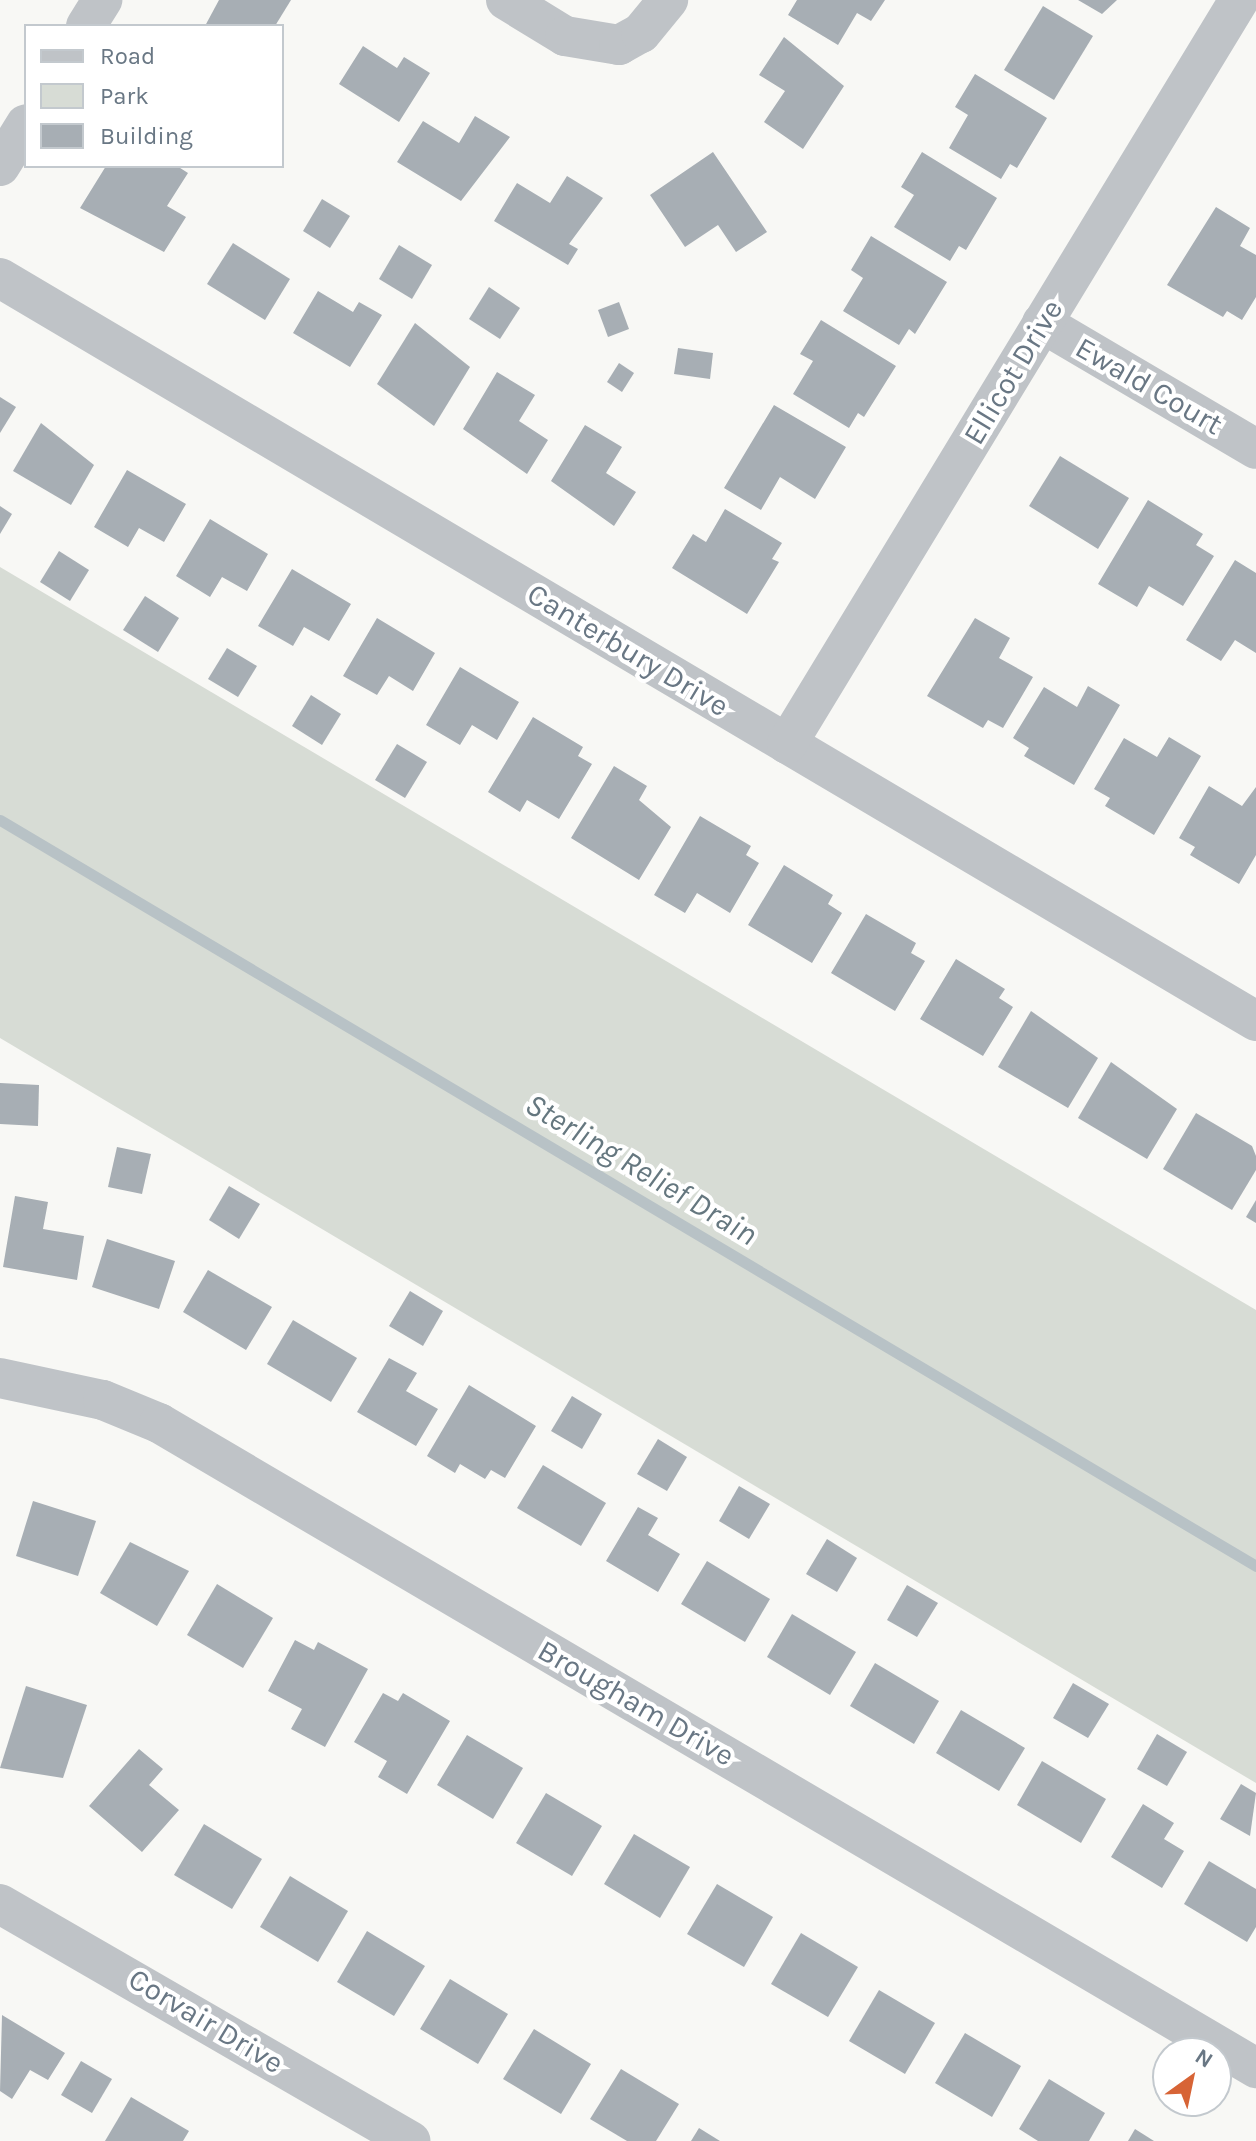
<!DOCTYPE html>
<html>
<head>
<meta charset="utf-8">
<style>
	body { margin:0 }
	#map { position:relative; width:1256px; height:2141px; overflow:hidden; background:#f8f8f5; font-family:Karla,sans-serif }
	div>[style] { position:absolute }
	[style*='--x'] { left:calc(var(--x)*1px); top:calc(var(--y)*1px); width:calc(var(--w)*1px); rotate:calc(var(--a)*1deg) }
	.green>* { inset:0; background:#d7dcd5 }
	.stream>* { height:11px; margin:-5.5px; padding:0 5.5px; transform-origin:5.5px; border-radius:5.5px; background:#b8c2c6 }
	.building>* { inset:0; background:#a7aeb4 }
	.minor>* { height:40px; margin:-20px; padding:0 20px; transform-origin:20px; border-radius:20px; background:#bfc3c7 }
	span { translate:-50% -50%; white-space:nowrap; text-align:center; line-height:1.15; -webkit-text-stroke:8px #fff; paint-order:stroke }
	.street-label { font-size:30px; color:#697784 }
	.water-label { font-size:32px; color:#65777f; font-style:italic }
	.legend { position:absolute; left:24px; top:24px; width:260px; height:144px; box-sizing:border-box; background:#fff; border:2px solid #c3c9ce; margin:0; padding:10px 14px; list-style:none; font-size:24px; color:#697784 }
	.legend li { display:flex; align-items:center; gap:16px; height:40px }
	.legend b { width:40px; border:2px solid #c3c9ce }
	.north { position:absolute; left:1152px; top:2037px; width:80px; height:80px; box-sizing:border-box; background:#fff; border:2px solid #c3c9ce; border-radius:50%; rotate:33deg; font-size:22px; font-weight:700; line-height:32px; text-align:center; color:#697784 }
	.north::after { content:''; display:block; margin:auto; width:28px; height:36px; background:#d76436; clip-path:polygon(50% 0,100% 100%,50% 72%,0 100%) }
</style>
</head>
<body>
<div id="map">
	<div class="green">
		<div style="clip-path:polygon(0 567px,1256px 1310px,1256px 1783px,0 1038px)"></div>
	</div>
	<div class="stream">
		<div style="--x:0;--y:820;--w:1461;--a:30.71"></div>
	</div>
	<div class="building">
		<div style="clip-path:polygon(219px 0,291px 0,275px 26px,205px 26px)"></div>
		<div style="clip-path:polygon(797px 0,885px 0,871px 21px,857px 13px,838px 45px,788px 15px)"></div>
		<div style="clip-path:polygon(1078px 0,1117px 0,1102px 14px)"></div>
		<div style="clip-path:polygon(1043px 6px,1093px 36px,1054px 100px,1004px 70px)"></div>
		<div style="clip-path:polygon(784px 37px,844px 86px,803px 149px,764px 122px,785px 91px,759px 75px)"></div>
		<div style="clip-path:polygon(363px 46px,397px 68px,404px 57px,430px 73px,399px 122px,339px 84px)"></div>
		<div style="clip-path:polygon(975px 74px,1047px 118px,1017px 168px,1010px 164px,1001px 179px,949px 148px,968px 115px,955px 107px)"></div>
		<div style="clip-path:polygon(475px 116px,510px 137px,461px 201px,397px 162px,423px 121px,459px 143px)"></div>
		<div style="clip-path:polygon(713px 152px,767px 232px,736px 252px,718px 225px,685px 247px,650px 195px)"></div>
		<div style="clip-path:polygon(922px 152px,997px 198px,966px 250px,959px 246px,950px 261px,894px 227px,914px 195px,901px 187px)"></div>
		<div style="clip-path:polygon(106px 166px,177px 166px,188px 173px,167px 206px,186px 217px,164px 252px,80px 208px)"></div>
		<div style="clip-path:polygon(567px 176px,603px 198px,569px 244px,578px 249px,568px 265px,494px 221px,517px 183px,550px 203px)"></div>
		<div style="clip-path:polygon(322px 199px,350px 216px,330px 248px,303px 231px)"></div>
		<div style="clip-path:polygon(1216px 207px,1250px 228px,1240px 246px,1256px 255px,1256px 297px,1242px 320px,1227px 311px,1223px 317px,1167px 285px)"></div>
		<div style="clip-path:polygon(871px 236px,947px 282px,915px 334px,909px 329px,899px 345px,843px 311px,863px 278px,851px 270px)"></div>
		<div style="clip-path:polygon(233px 243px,290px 279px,265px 320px,207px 284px)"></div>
		<div style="clip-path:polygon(399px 245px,432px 265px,412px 299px,379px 279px)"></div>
		<div style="clip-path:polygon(489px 287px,520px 308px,500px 339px,469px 319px)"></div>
		<div style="clip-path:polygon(318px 291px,353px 312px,359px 302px,382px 315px,350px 367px,293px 333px)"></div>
		<div style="clip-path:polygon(619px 302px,629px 329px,608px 337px,598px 310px)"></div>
		<div style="clip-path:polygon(821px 320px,896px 366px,864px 417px,858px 413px,849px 428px,793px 394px,813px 361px,800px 354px)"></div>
		<div style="clip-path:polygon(415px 323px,470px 367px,434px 426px,377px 384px)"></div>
		<div style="clip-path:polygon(678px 348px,713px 353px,710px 379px,674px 374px)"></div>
		<div style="clip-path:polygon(619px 363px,634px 373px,622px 392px,607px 382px)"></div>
		<div style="clip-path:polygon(497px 372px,535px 395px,519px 421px,548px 440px,527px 474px,463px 429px)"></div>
		<div style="clip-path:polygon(0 397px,16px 407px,0 433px)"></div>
		<div style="clip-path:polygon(774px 405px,846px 447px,815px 499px,780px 477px,761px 510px,724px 488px)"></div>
		<div style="clip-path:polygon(41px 423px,94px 465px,71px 505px,13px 471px)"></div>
		<div style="clip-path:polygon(585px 425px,622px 447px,606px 473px,636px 492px,614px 526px,551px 481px)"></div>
		<div style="clip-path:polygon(1060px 456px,1129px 498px,1098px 549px,1029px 506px)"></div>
		<div style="clip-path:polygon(127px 470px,186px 504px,164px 542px,139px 528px,128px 547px,94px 527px)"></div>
		<div style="clip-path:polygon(1148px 500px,1203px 534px,1196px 545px,1214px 556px,1183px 606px,1149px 586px,1137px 607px,1098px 584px)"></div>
		<div style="clip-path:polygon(0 506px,12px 514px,0 534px)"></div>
		<div style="clip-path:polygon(725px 509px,782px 543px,772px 559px,779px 562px,747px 614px,672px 568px,693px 534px,706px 542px)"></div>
		<div style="clip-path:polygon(210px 519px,268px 554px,247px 591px,222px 577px,210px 597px,176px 576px)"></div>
		<div style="clip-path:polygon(59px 551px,89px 570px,70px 601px,40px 582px)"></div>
		<div style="clip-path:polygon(1235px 560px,1256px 573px,1256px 653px,1235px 640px,1221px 661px,1186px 640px)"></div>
		<div style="clip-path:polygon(292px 569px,351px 604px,329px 641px,304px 627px,293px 646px,258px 626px)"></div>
		<div style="clip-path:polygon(145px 596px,179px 618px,158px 652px,123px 630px)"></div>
		<div style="clip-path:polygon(377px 618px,435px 653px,413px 691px,389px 676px,377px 695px,343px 676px)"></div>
		<div style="clip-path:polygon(975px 618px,1010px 638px,999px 658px,1033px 677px,1003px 728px,988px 720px,983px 728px,927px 696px)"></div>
		<div style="clip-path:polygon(227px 648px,257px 666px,238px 697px,208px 679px)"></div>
		<div style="clip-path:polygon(460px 667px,519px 702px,497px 740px,472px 725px,460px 745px,426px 725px)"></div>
		<div style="clip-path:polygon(1088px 686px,1120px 705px,1074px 785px,1024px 756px,1029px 748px,1013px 738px,1044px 687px,1077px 707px)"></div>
		<div style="clip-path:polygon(311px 695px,341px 714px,322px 745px,292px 726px)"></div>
		<div style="clip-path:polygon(533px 717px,583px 747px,578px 756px,592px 764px,559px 819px,527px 800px,520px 812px,488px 792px)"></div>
		<div style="clip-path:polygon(1169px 737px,1201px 756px,1154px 835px,1105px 806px,1110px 798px,1094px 789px,1124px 738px,1157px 757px)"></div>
		<div style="clip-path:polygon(397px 744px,427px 762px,405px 798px,375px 780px)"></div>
		<div style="clip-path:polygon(614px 766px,647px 786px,639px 800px,671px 827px,639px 880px,571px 838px)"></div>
		<div style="clip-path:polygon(1209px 786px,1242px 806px,1256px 787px,1256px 855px,1239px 884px,1190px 855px,1195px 847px,1179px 838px)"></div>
		<div style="clip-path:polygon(700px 816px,751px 846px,746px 855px,759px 863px,730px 913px,697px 893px,685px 913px,654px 895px)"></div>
		<div style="clip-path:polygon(784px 865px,833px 895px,828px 904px,842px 913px,812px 963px,748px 925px)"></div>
		<div style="clip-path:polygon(866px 914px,916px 943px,911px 953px,925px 961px,895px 1011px,831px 973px)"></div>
		<div style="clip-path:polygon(956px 959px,1005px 989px,999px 998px,1013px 1007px,983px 1056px,920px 1019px)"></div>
		<div style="clip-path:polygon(1031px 1011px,1098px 1058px,1068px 1108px,998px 1067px)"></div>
		<div style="clip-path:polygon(1111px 1062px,1177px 1109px,1147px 1159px,1078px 1118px)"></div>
		<div style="clip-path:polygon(0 1083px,39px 1085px,38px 1126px,0 1124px)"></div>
		<div style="clip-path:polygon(1196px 1113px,1252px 1146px,1256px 1156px,1256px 1170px,1232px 1210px,1163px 1169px)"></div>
		<div style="clip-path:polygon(117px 1147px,151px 1154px,142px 1194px,108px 1187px)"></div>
		<div style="clip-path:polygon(229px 1186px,260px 1204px,239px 1239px,209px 1220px)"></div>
		<div style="clip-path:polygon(15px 1196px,48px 1202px,43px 1229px,84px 1236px,77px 1280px,3px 1267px)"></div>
		<div style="clip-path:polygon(1256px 1200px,1256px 1223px,1246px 1217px)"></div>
		<div style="clip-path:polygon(107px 1239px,175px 1261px,159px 1309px,92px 1287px)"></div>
		<div style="clip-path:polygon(208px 1270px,272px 1307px,246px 1350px,183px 1312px)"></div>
		<div style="clip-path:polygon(410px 1291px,443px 1311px,423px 1346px,389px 1326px)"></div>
		<div style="clip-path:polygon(293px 1320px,357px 1358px,331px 1402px,267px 1364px)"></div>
		<div style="clip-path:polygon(389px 1358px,417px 1373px,406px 1391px,438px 1409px,416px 1446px,357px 1412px)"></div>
		<div style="clip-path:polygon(469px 1385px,536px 1426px,505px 1478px,491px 1470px,485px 1479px,460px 1464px,455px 1473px,427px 1456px)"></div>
		<div style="clip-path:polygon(572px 1396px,602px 1414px,582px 1449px,551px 1431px)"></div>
		<div style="clip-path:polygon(658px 1439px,687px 1457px,667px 1491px,637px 1474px)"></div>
		<div style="clip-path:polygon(543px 1465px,606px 1503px,581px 1546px,517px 1508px)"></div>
		<div style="clip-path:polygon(739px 1486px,770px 1504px,749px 1539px,719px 1521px)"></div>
		<div style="clip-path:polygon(33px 1501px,96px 1521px,78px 1576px,16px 1556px)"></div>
		<div style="clip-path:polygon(638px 1507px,658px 1518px,648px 1535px,680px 1554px,658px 1592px,606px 1561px)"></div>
		<div style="clip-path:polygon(827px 1539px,857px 1558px,837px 1592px,806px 1574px)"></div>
		<div style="clip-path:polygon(130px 1542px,189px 1571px,157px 1626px,100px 1593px)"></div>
		<div style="clip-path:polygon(707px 1561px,770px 1599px,745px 1642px,681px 1604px)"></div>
		<div style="clip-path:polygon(217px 1584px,273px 1618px,243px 1668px,187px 1635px)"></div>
		<div style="clip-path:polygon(907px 1585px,938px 1603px,917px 1637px,887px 1620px)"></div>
		<div style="clip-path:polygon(792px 1614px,856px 1652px,830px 1695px,767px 1657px)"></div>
		<div style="clip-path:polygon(295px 1640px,314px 1650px,318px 1642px,368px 1669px,325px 1747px,291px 1729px,302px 1709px,268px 1691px)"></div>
		<div style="clip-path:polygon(875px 1663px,939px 1701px,914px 1744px,850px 1706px)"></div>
		<div style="clip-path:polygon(1073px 1683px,1109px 1704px,1088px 1738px,1053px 1718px)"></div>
		<div style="clip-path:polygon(26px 1686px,87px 1705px,63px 1778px,0 1768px)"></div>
		<div style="clip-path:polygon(383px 1693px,398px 1701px,403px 1693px,450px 1721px,407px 1794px,378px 1777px,387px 1761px,354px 1742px)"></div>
		<div style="clip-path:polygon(961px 1710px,1025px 1748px,999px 1791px,936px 1753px)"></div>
		<div style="clip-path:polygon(1157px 1734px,1187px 1752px,1167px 1786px,1137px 1769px)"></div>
		<div style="clip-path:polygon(467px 1735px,523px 1768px,493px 1819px,437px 1785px)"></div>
		<div style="clip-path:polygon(139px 1749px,163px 1769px,149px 1785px,179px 1810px,142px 1852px,89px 1806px)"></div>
		<div style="clip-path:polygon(1042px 1761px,1106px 1799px,1081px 1843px,1017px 1805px)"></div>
		<div style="clip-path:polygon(1241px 1784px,1256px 1793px,1250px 1836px,1220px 1819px)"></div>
		<div style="clip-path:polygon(546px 1793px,602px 1826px,572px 1876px,516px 1843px)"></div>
		<div style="clip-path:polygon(1143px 1804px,1174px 1823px,1164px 1839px,1184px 1851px,1162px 1888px,1111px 1857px)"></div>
		<div style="clip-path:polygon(204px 1824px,262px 1859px,232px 1909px,174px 1875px)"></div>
		<div style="clip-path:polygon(634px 1834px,690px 1867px,660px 1918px,604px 1884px)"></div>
		<div style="clip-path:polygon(1209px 1861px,1256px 1889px,1256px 1927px,1247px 1942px,1184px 1904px)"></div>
		<div style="clip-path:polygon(290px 1876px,348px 1911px,318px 1962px,260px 1927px)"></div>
		<div style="clip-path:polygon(717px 1884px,773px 1917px,744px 1967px,687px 1934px)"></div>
		<div style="clip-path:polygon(367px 1931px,425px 1966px,394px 2016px,337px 1982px)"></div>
		<div style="clip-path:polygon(801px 1933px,858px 1967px,828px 2017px,771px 1984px)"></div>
		<div style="clip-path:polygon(450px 1979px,508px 2014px,478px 2064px,420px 2029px)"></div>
		<div style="clip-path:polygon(879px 1990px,935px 2023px,905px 2074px,849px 2041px)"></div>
		<div style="clip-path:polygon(2px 2015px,65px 2053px,48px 2080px,30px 2070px,12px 2099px,0 2091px)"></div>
		<div style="clip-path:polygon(534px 2029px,591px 2064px,561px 2114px,503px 2079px)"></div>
		<div style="clip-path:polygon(965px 2033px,1021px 2066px,992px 2117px,935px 2083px)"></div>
		<div style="clip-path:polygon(81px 2061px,112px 2079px,92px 2113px,61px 2095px)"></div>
		<div style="clip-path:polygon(621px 2069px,679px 2104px,656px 2141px,627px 2141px,590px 2119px)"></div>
		<div style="clip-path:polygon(1049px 2079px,1105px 2113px,1089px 2141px,1038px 2141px,1019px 2129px)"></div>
		<div style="clip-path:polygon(131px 2097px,189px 2131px,183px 2141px,105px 2141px)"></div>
		<div style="clip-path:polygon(699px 2128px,720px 2141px,691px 2141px)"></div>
		<div style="clip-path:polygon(1135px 2129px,1154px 2141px,1128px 2141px)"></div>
	</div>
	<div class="minor">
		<div style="--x:506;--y:0;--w:69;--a:31.4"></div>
		<div style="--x:565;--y:36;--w:55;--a:9.5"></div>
		<div style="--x:619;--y:45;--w:25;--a:-29"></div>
		<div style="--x:641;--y:33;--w:43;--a:-50.7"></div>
		<div style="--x:86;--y:26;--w:31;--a:-58"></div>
		<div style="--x:0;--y:166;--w:49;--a:-58.2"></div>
		<div style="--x:0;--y:278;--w:1459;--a:30.61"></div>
		<div style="--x:1042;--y:323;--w:248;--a:30.5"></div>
		<div style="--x:787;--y:744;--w:871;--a:-58.72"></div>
		<div style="--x:0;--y:1378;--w:105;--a:12.1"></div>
		<div style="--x:103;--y:1400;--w:61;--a:22.3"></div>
		<div style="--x:159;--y:1423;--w:1273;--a:30.45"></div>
		<div style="--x:0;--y:1904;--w:474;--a:30"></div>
	</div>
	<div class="street-label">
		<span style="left:1013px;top:372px;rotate:-59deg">Ellicot Drive</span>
		<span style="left:1149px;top:386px;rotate:30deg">Ewald Court</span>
		<span style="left:628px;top:650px;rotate:31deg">Canterbury Drive</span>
		<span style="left:636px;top:1703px;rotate:30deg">Brougham Drive</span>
		<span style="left:206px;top:2021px;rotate:31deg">Corvair Drive</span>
	</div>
	<div class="water-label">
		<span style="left:641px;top:1170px;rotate:31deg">Sterling Relief Drain</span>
	</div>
	<ul class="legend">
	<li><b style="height:10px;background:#bfc3c7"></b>Road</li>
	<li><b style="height:22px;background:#d7dcd5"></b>Park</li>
	<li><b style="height:22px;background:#a7aeb4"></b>Building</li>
	</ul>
	<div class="north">N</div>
</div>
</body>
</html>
